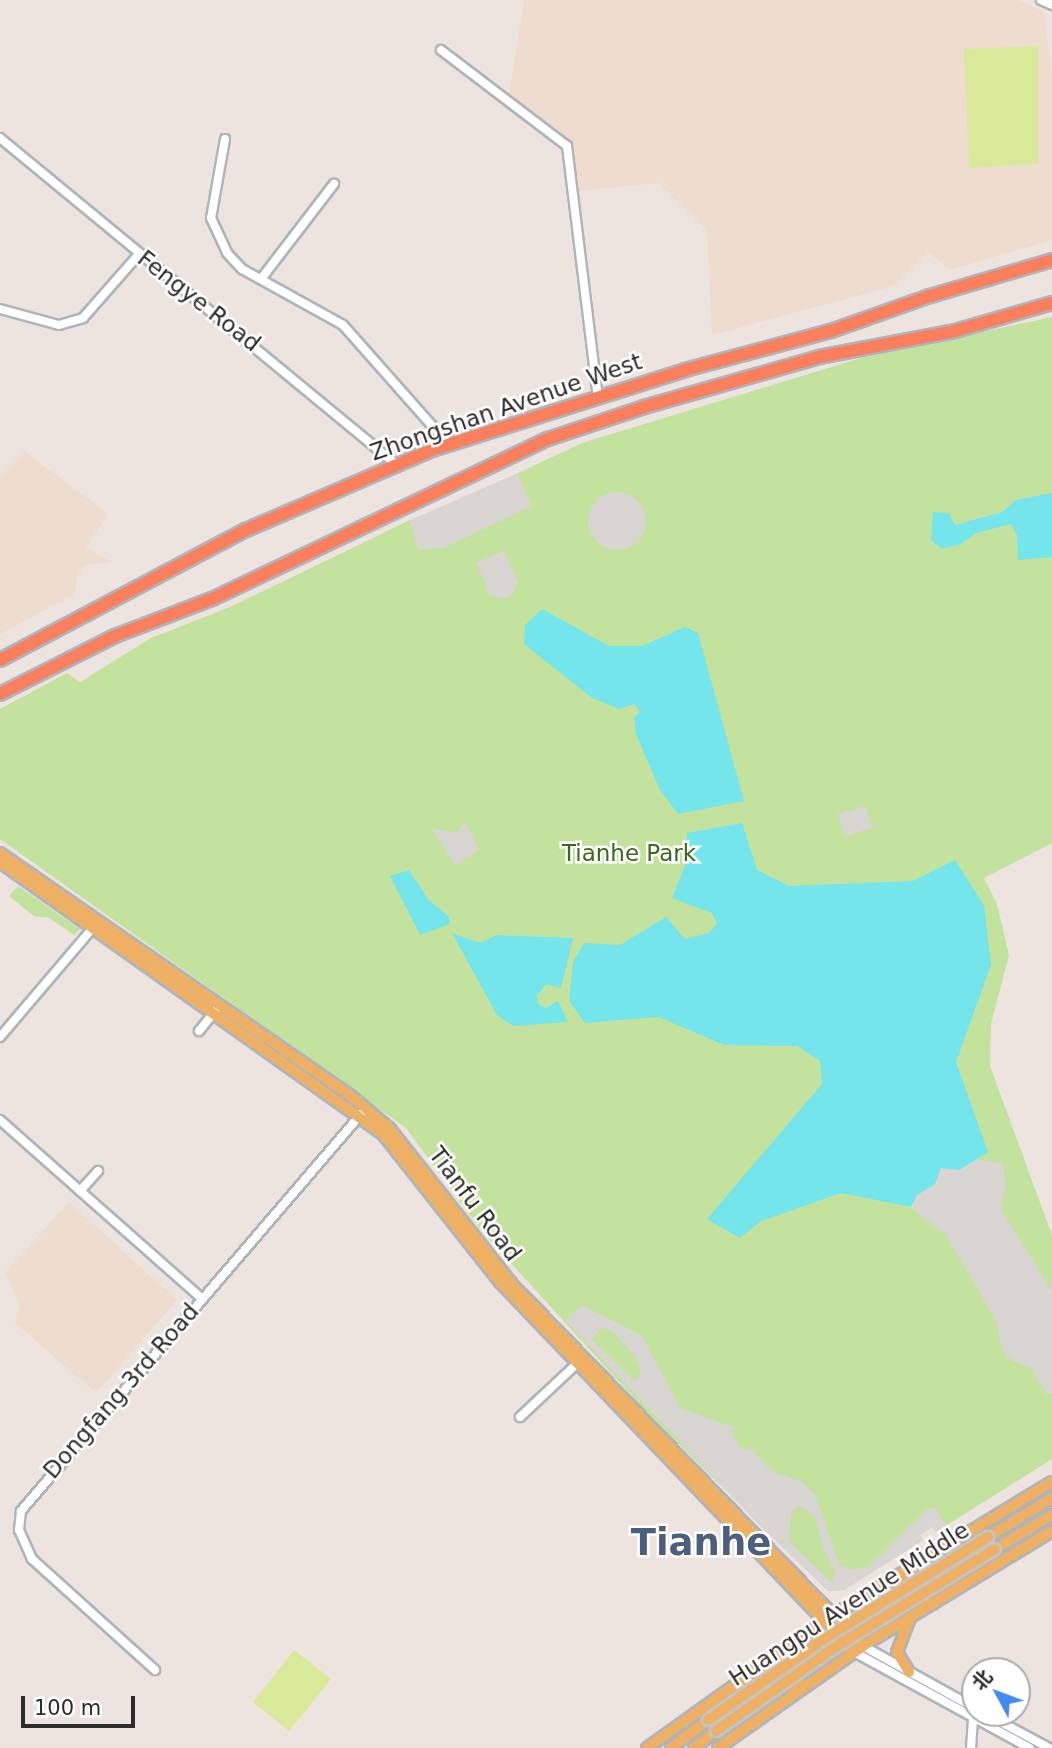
<!DOCTYPE html>
<html>
<head>
<meta charset="utf-8">
<style>
	body { margin:0 }
	#map { position:relative; width:1052px; height:1748px; overflow:hidden; background:#ede4df; font-family:"DejaVu Sans","Noto Sans SC",sans-serif }
	div>[style] { position:absolute }
	[style*='--x'] { left:calc(var(--x)*1px); top:calc(var(--y)*1px); width:calc(var(--w)*1px); rotate:calc(var(--a)*1deg) }
	.education>* { inset:0; background:#eeddcf }
	.green>* { inset:0; background:#c3e29d }
	.pitch>* { inset:0; background:#d8e999 }
	.plaza>* { inset:0; background:#d9d5d2 }
	.round { border-radius:50% }
	.water>* { inset:0; background:#75e5ec }
	.roads { filter:drop-shadow(2px 0 #afb4bc) drop-shadow(-2px 0 #afb4bc) drop-shadow(0 2px #afb4bc) drop-shadow(0 -2px #afb4bc) }
	.minor>* { height:8px; margin:-4px; padding:0 4px; transform-origin:4px; border-radius:4px; background:#fff }
	.major>* { height:10px; margin:-5px; padding:0 5px; transform-origin:5px; border-radius:5px; background:#edb064 }
	.highway>* { height:12px; margin:-6px; padding:0 6px; transform-origin:6px; border-radius:6px; background:#fa805d }
	.bridges { filter:drop-shadow(2px 0 #c4c4c4) drop-shadow(-2px 0 #c4c4c4) drop-shadow(0 2px #c4c4c4) drop-shadow(0 -2px #c4c4c4) }
	.major-bridge>* { height:10px; margin:-5px; padding:0 5px; transform-origin:5px; border-radius:5px; background:#edb064 }
	span { translate:-50% -50%; white-space:nowrap; text-align:center; line-height:1.15; -webkit-text-stroke:5px #fff; paint-order:stroke }
	.street-label { font-size:23px; color:#2c2c2c }
	.park-label { font-size:23px; color:#3c681d }
	.town-label { font-size:37px; color:#4d5f7c; font-weight:700 }
	.north { position:absolute; left:961px; top:1657px; width:70px; height:70px; box-sizing:border-box; background:#fff; border:2px solid #ababab; border-radius:50%; rotate:311deg; font-size:19px; font-weight:700; line-height:28px; text-align:center; color:#2c2c2c }
	.north::after { content:''; display:block; margin:auto; width:24px; height:32px; background:#448af5; clip-path:polygon(50% 0,100% 100%,50% 72%,0 100%) }
	.scale { position:absolute; left:21px; top:1696px; width:114px; height:32px; box-sizing:border-box; border:4px solid #2c2c2c; border-top:0; padding-left:9px; font-size:21px; line-height:24px; white-space:nowrap; color:#2c2c2c; -webkit-text-stroke:5px #fff; paint-order:stroke }
</style>
</head>
<body>
<div id="map">
	<div class="education">
		<div style="clip-path:polygon(524px 0,1019px 0,1044px 12px,1052px 74px,1052px 240px,950px 270px,928px 252px,894px 286px,712px 335px,707px 230px,658px 183px,577px 191px,567px 142px,509px 95px)"></div>
		<div style="clip-path:polygon(24px 451px,109px 514px,86px 547px,111px 562px,86px 565px,77px 575px,75px 594px,0 634px,0 475px)"></div>
		<div style="clip-path:polygon(69px 1202px,177px 1300px,96px 1393px,15px 1323px,20px 1304px,5px 1273px)"></div>
	</div>
	<div class="green">
		<div style="clip-path:polygon(1052px 317px,1052px 843px,984px 878px,997px 904px,1009px 955px,991px 1024px,990px 1066px,1052px 1235px,1052px 1459px,936px 1532px,932px 1527px,920px 1535px,923px 1540px,844px 1590px,828px 1591px,649px 1415px,479px 1228px,406px 1128px,0 839px,0 709px,67px 673px,80px 682px,151px 638px,230px 607px,410px 520px,419px 550px,532px 506px,516px 474px,582px 443px,861px 358px)"></div>
		<div style="clip-path:polygon(18px 886px,80px 929px,74px 935px,48px 917px,35px 917px,9px 896px)"></div>
	</div>
	<div class="pitch">
		<div style="clip-path:polygon(1038px 46px,1038px 164px,969px 168px,964px 49px)"></div>
		<div style="clip-path:polygon(294px 1650px,331px 1679px,289px 1731px,253px 1702px)"></div>
	</div>
	<div class="plaza">
		<div style="clip-path:polygon(516px 474px,532px 506px,444px 548px,419px 550px,410px 520px)"></div>
		<div class="round" style="left:588px;top:492px;width:58px;height:58px"></div>
		<div style="clip-path:polygon(504px 551px,518px 582px,511px 596px,501px 599px,490px 595px,476px 563px)"></div>
		<div style="clip-path:polygon(865px 806px,872px 828px,845px 836px,838px 814px)"></div>
		<div style="clip-path:polygon(465px 822px,479px 849px,456px 866px,431px 828px,456px 833px)"></div>
		<div style="clip-path:polygon(977px 1159px,1002px 1163px,1006px 1185px,1000px 1208px,1052px 1291px,1052px 1393px,1047px 1395px,1031px 1368px,1012px 1361px,1002px 1350px,996px 1321px,947px 1237px,911px 1207px,917px 1195px,934px 1184px,941px 1168px,959px 1170px)"></div>
		<div style="clip-path:polygon(evenodd,582px 1305px,642px 1336px,680px 1408px,736px 1428px,732px 1432px,739px 1446px,746px 1451px,749px 1447px,772px 1471px,802px 1482px,815px 1495px,839px 1564px,849px 1569px,867px 1568px,928px 1509px,935px 1507px,946px 1526px,936px 1532px,932px 1527px,920px 1535px,923px 1540px,844px 1590px,828px 1591px,756px 1522px,565px 1320px,582px 1305px,603px 1327px,615px 1333px,637px 1360px,641px 1372px,635px 1382px,591px 1339px,603px 1327px,582px 1305px,798px 1505px,815px 1516px,822px 1545px,836px 1574px,831px 1582px,789px 1541px,791px 1514px,798px 1505px)"></div>
	</div>
	<div class="water">
		<div style="clip-path:polygon(1052px 493px,1052px 557px,1018px 560px,1017px 535px,1011px 524px,976px 533px,961px 544px,942px 549px,931px 540px,933px 512px,949px 513px,955px 525px,1002px 512px,1016px 500px)"></div>
		<div style="clip-path:polygon(542px 609px,609px 646px,642px 646px,685px 627px,698px 633px,744px 801px,678px 814px,660px 790px,636px 734px,634px 718px,640px 712px,634px 704px,619px 709px,592px 698px,524px 644px,525px 625px)"></div>
		<div style="clip-path:polygon(742px 823px,757px 870px,789px 886px,913px 881px,955px 860px,984px 905px,991px 965px,956px 1062px,988px 1152px,959px 1170px,941px 1168px,935px 1184px,917px 1195px,911px 1207px,841px 1193px,761px 1221px,740px 1238px,707px 1219px,822px 1084px,820px 1061px,797px 1046px,724px 1045px,659px 1017px,585px 1023px,569px 1001px,573px 962px,584px 943px,620px 945px,666px 917px,685px 939px,709px 933px,717px 923px,712px 913px,672px 898px,686px 863px,687px 833px)"></div>
		<div style="clip-path:polygon(409px 870px,429px 900px,449px 917px,450px 924px,420px 935px,390px 876px)"></div>
		<div style="clip-path:polygon(452px 933px,480px 943px,497px 935px,573px 938px,561px 988px,546px 984px,537px 996px,538px 1004px,546px 1008px,558px 1001px,568px 1022px,513px 1026px,497px 1015px)"></div>
	</div>
	<div class="roads">
		<div class="minor">
			<div style="--x:1041;--y:0;--w:12;--a:24"></div>
			<div style="--x:441;--y:50;--w:158;--a:37.3"></div>
			<div style="--x:567;--y:146;--w:254;--a:83"></div>
			<div style="--x:0;--y:138;--w:514;--a:39.48"></div>
			<div style="--x:225;--y:139;--w:80;--a:100"></div>
			<div style="--x:211;--y:218;--w:38;--a:65"></div>
			<div style="--x:227;--y:253;--w:22;--a:47"></div>
			<div style="--x:242;--y:269;--w:115;--a:29"></div>
			<div style="--x:343;--y:325;--w:160;--a:48.5"></div>
			<div style="--x:261;--y:279;--w:120;--a:-52.5"></div>
			<div style="--x:0;--y:309;--w:61;--a:15.2"></div>
			<div style="--x:59;--y:325;--w:25;--a:-16"></div>
			<div style="--x:83;--y:318;--w:85;--a:-48.8"></div>
			<div style="--x:199;--y:1031;--w:26;--a:-51"></div>
			<div style="--x:0;--y:1037;--w:150;--a:-49.6"></div>
			<div style="--x:0;--y:1120;--w:268;--a:41.5"></div>
			<div style="--x:80;--y:1191;--w:27;--a:-48"></div>
			<div style="--x:520;--y:1417;--w:85;--a:-43.1"></div>
			<div style="--x:863;--y:1646;--w:128;--a:29"></div>
			<div style="--x:854;--y:1652;--w:200;--a:28.7"></div>
			<div style="--x:155;--y:1670;--w:166;--a:-137.9"></div>
			<div style="--x:32;--y:1559;--w:32;--a:-114"></div>
			<div style="--x:19;--y:1530;--w:19;--a:-84"></div>
			<div style="--x:21;--y:1511;--w:524;--a:-49.41"></div>
			<div style="--x:984;--y:1713;--w:74;--a:28.3"></div>
			<div style="--x:971;--y:1748;--w:30;--a:-86"></div>
		</div>
		<div class="major">
			<div style="--x:0;--y:853;--w:427;--a:34.7"></div>
			<div style="--x:351;--y:1096;--w:51;--a:40.2"></div>
			<div style="--x:390;--y:1129;--w:196;--a:51.8"></div>
			<div style="--x:511;--y:1283;--w:506;--a:45.88"></div>
			<div style="--x:0;--y:862;--w:470;--a:35.4"></div>
			<div style="--x:383;--y:1134;--w:189;--a:51.7"></div>
			<div style="--x:500;--y:1282;--w:512;--a:46.27"></div>
			<div style="--x:988;--y:1537;--w:75;--a:-31.4"></div>
			<div style="--x:995;--y:1549;--w:66;--a:-30.8"></div>
			<div style="--x:911;--y:1567;--w:16;--a:112"></div>
			<div style="--x:905;--y:1582;--w:11;--a:80"></div>
			<div style="--x:907;--y:1593;--w:11;--a:45"></div>
			<div style="--x:915;--y:1601;--w:18;--a:9"></div>
			<div style="--x:770;--y:1658;--w:17;--a:0"></div>
			<div style="--x:787;--y:1658;--w:14;--a:45"></div>
			<div style="--x:797;--y:1668;--w:13;--a:81"></div>
			<div style="--x:799;--y:1681;--w:14;--a:115"></div>
			<div style="--x:909;--y:1672;--w:23;--a:-121"></div>
			<div style="--x:897;--y:1652;--w:34;--a:-69"></div>
			<div style="--x:647;--y:1748;--w:229;--a:-35.6"></div>
			<div style="--x:833;--y:1615;--w:256;--a:-31.3"></div>
			<div style="--x:671;--y:1748;--w:46;--a:-37.1"></div>
			<div style="--x:694;--y:1748;--w:28;--a:-38"></div>
			<div style="--x:718;--y:1748;--w:177;--a:-35.1"></div>
			<div style="--x:863;--y:1646;--w:221;--a:-31.3"></div>
		</div>
		<div class="highway">
			<div style="--x:0;--y:660;--w:278;--a:-27.9"></div>
			<div style="--x:246;--y:530;--w:202;--a:-23.3"></div>
			<div style="--x:432;--y:450;--w:265;--a:-17.5"></div>
			<div style="--x:685;--y:370;--w:151;--a:-15"></div>
			<div style="--x:831;--y:331;--w:105;--a:-19.5"></div>
			<div style="--x:930;--y:296;--w:127;--a:-16.4"></div>
			<div style="--x:0;--y:694;--w:129;--a:-26.8"></div>
			<div style="--x:115;--y:636;--w:104;--a:-20.9"></div>
			<div style="--x:212;--y:599;--w:372;--a:-25.5"></div>
			<div style="--x:548;--y:439;--w:101;--a:-18.4"></div>
			<div style="--x:644;--y:407;--w:182;--a:-15.9"></div>
			<div style="--x:819;--y:357;--w:138;--a:-10.8"></div>
			<div style="--x:955;--y:331;--w:101;--a:-16.1"></div>
		</div>
	</div>
	<div class="bridges">
		<div class="major-bridge">
			<div style="--x:708;--y:1720;--w:143;--a:-35"></div>
			<div style="--x:825;--y:1638;--w:192;--a:-31.8"></div>
			<div style="--x:716;--y:1731;--w:148;--a:-35.1"></div>
			<div style="--x:837;--y:1646;--w:185;--a:-31.5"></div>
		</div>
	</div>
	<div class="street-label">
		<span style="left:199px;top:301px;rotate:38deg">Fengye Road</span>
		<span style="left:506px;top:407px;rotate:-19deg">Zhongshan Avenue West</span>
		<span style="left:475px;top:1204px;rotate:53deg">Tianfu Road</span>
		<span style="left:121px;top:1391px;rotate:-49deg">Dongfang 3rd Road</span>
		<span style="left:849px;top:1604px;rotate:-33deg">Huangpu Avenue Middle</span>
	</div>
	<div class="park-label">
		<span style="left:629px;top:853px">Tianhe Park</span>
	</div>
	<div class="town-label">
		<span style="left:701px;top:1543px">Tianhe</span>
	</div>
	<div class="north">北</div>
	<div class="scale">100 m</div>
</div>
</body>
</html>
